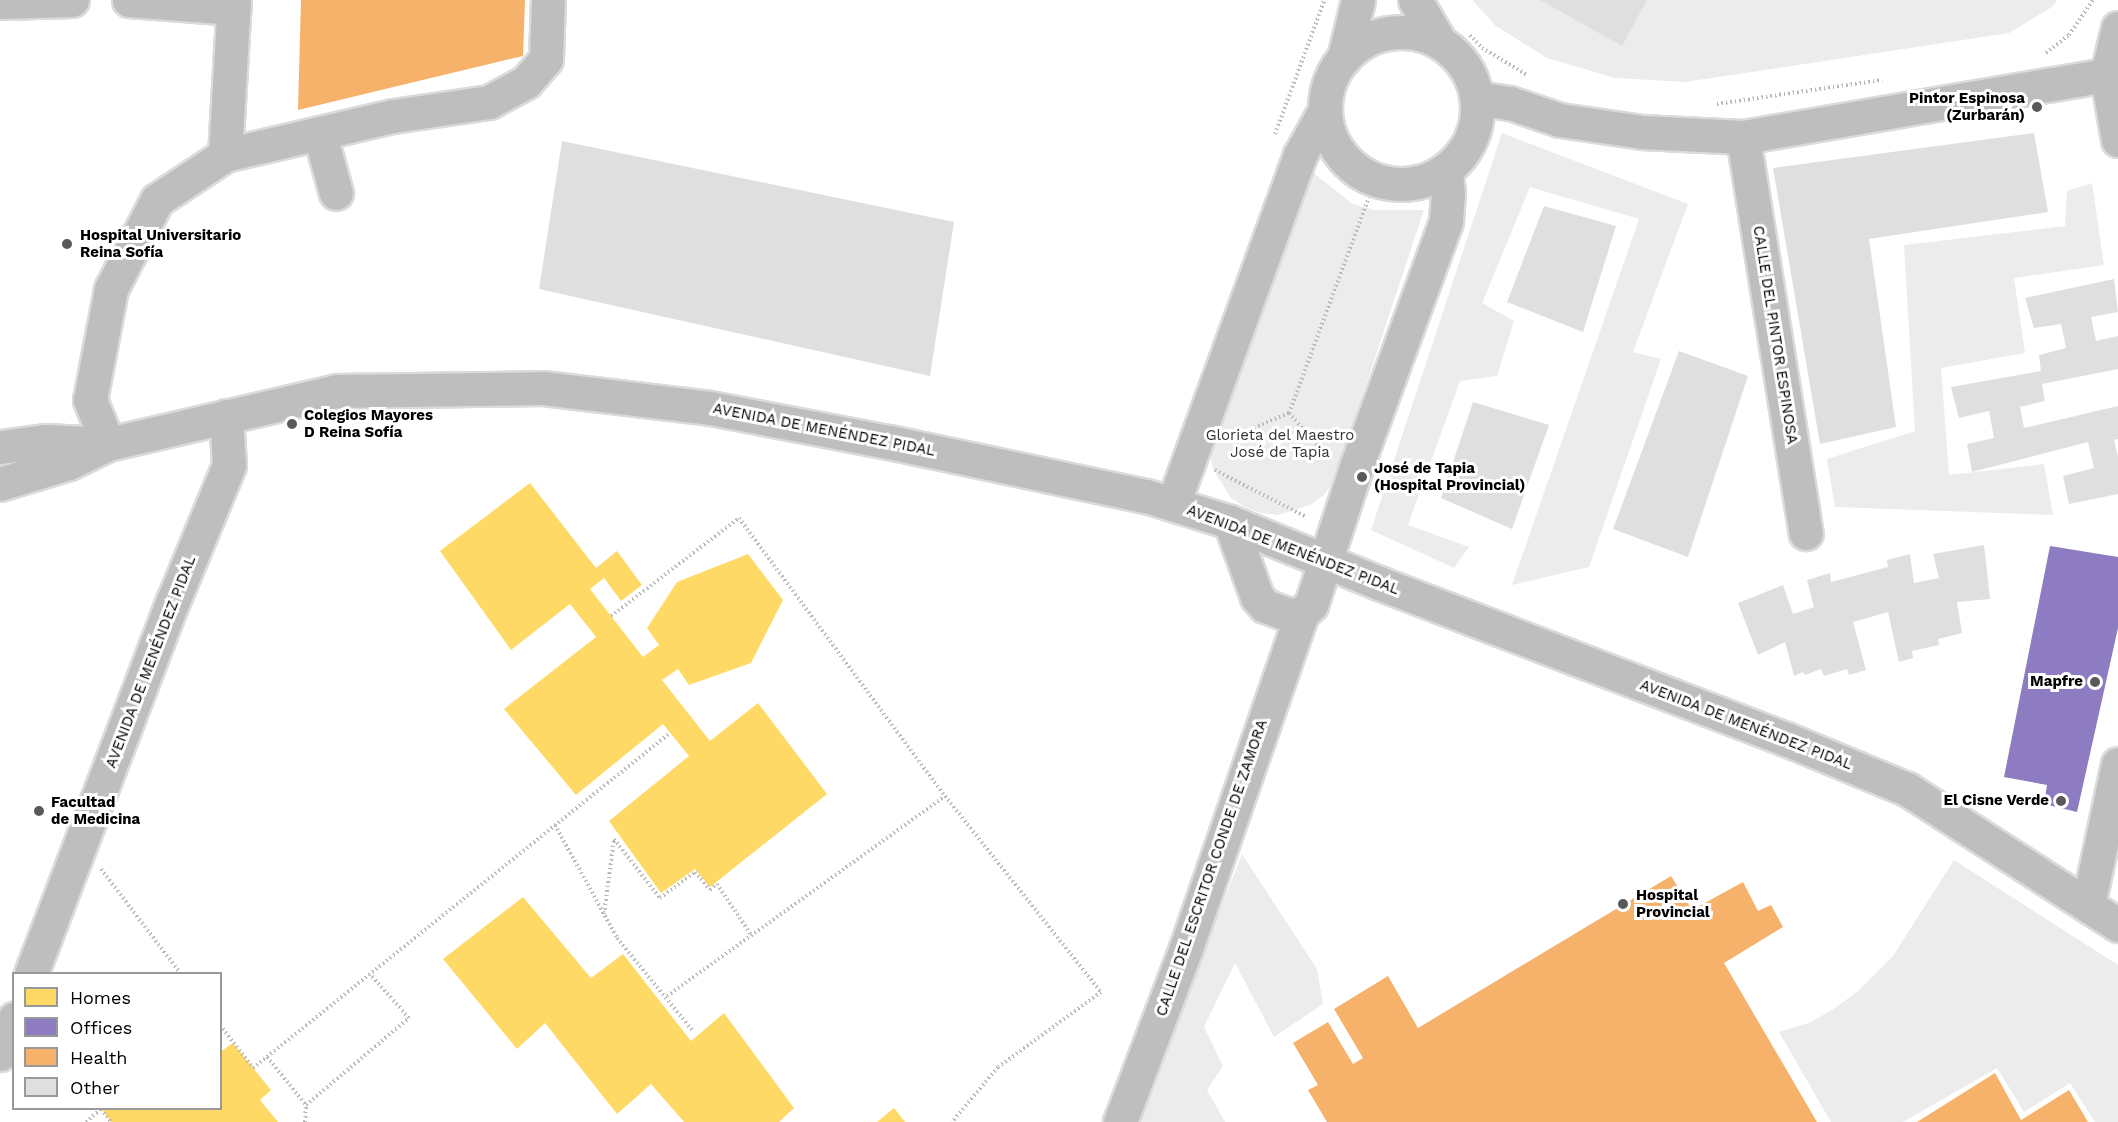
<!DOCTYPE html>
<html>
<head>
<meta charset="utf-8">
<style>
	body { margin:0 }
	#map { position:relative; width:2118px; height:1122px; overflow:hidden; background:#fff; font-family:"Work Sans",sans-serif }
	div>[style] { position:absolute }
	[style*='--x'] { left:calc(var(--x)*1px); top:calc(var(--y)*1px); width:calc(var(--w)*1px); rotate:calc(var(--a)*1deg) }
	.green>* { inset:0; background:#ececec }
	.homes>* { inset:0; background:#ffd966 }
	.offices>* { inset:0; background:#8e7cc3 }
	.health>* { inset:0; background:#f6b26b }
	.building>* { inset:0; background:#dfdfdf }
	.path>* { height:4px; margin-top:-2px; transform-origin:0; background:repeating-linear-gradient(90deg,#b9b9b9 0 1.5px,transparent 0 4.5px) }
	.roads { filter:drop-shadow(2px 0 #dbdbdb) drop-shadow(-2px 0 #dbdbdb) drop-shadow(0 2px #dbdbdb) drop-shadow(0 -2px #dbdbdb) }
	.minor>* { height:33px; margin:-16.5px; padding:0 16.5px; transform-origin:16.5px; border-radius:16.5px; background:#bebebe }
	.minor>.ring { margin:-16.5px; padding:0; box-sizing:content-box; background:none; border:33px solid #bebebe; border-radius:50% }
	.major>* { height:33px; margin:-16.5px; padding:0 16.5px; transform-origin:16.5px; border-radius:16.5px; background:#bebebe }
	.dots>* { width:16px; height:16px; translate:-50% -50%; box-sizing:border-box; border:3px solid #fff; border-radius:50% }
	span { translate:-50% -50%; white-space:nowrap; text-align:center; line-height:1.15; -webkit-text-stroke:6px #fff; paint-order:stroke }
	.poi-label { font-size:15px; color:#000; font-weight:700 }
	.right { translate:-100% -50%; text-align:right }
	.left { translate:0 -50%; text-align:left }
	.street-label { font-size:15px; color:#000 }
	.park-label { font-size:15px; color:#333 }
	.legend { position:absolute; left:12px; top:972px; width:210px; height:138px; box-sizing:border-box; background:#fff; border:2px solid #999; margin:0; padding:8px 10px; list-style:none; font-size:18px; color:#000 }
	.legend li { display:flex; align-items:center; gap:12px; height:30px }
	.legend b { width:30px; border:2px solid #999 }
</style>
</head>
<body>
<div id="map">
	<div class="green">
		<div style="clip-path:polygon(1472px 0,2057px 0,2052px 7px,2009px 33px,1685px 82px,1615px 78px,1547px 58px,1496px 26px)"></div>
		<div style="clip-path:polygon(1502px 133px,1688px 204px,1633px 352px,1661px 359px,1589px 567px,1512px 585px,1639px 219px,1530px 187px,1482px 303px,1514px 321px,1497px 376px,1460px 381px,1408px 525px,1469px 547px,1454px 568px,1371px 530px)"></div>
		<div style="clip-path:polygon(1311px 171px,1353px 204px,1374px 210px,1424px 210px,1334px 481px,1324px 495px,1310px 505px,1278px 515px,1261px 513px,1245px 507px,1231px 498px,1213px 469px,1210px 453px)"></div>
		<div style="clip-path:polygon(2092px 183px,2104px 265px,2014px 278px,2025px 353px,1941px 368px,1949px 475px,2044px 464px,2053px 515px,1835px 507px,1827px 459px,1915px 431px,1904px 245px,2065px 226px,2067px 191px)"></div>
		<div style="clip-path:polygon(1242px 854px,1317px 969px,1323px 1004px,1274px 1037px,1235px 963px,1204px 1027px,1223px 1066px,1207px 1090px,1225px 1122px,1136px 1122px)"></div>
		<div style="clip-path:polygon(1954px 860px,2118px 965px,2118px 1122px,2095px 1122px,2070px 1083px,2024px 1112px,1997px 1068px,1903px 1122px,1831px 1122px,1779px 1032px,1809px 1023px,1832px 1010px,1857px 992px,1893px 956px)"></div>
	</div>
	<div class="homes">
		<div style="clip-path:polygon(530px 483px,596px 568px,617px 551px,642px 585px,621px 601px,604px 578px,590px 589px,643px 657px,659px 645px,647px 628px,677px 582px,748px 554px,783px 600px,751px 663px,689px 685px,678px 669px,662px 680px,710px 741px,758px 703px,827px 794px,710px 887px,695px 869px,661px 893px,609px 821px,689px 756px,663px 724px,576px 795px,504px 709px,596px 637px,570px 604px,511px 650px,440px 551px)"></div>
		<div style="clip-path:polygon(523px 897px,591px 978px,623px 954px,691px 1041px,724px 1013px,794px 1108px,779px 1122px,684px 1122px,651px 1084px,617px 1114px,545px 1023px,517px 1049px,443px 959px)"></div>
		<div style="clip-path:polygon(233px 1043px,271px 1090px,260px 1100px,278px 1122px,111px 1122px,101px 1108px,220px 1108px,220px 1052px)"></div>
		<div style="clip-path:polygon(894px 1108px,905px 1122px,877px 1122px)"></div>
	</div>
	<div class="offices">
		<div style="clip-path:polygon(2050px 546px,2118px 557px,2118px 628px,2077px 812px,2044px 804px,2047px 785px,2004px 777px)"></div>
	</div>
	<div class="health">
		<div style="clip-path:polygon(301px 0,525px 0,523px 56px,298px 110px)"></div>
		<div style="clip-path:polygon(1671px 876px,1692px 910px,1743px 882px,1758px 911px,1771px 905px,1783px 927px,1724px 963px,1817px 1122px,1327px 1122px,1308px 1090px,1318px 1085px,1293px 1043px,1328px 1022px,1353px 1064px,1363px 1058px,1334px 1009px,1388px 976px,1418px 1028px)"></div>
		<div style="clip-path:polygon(1995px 1073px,2021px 1120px,2069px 1090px,2088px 1122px,1917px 1122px)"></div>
	</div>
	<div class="building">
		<div style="clip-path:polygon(1540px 0,1647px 0,1622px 46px)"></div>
		<div style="clip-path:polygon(2034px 133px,2048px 212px,1869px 239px,1896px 427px,1820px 444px,1773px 168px)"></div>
		<div style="clip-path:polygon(562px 141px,954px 222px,930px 376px,539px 289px)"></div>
		<div style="clip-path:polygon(1544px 206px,1616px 226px,1583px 332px,1507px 302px)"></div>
		<div style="clip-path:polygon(2114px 279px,2118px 312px,2091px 317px,2096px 341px,2118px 336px,2118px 369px,2042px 384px,2045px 401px,2020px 407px,2024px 428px,2118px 406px,2118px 439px,2114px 440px,2118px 457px,2118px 494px,2069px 504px,2063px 476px,2094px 468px,2088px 442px,1972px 472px,1967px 444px,1994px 438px,1989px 411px,1959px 418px,1951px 387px,2041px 371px,2039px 355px,2066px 348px,2061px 324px,2034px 328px,2025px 298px)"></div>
		<div style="clip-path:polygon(1679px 351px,1748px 376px,1688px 557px,1613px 529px)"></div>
		<div style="clip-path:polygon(1473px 402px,1549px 425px,1512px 529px,1441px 498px)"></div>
		<div style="clip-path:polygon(1984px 545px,1990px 599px,1957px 602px,1962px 633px,1938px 639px,1939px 645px,1912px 651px,1913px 658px,1899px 662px,1888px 612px,1853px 622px,1866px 670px,1849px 675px,1847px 669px,1824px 676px,1821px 669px,1805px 675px,1803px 672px,1794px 676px,1785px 642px,1758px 655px,1738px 603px,1783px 585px,1793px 614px,1814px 607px,1807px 580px,1830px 573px,1831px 582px,1888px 567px,1887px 560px,1910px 554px,1914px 583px,1939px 578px,1933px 554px)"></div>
	</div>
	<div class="path">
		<div style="--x:1470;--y:35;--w:18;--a:47"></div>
		<div style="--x:1482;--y:48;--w:52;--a:31"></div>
		<div style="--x:2046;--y:53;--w:29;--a:-38"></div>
		<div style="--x:2069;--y:35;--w:42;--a:-55.6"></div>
		<div style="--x:1717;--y:104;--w:167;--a:-8.3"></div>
		<div style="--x:1275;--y:134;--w:142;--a:-69.8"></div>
		<div style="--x:1289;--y:413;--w:248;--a:-69.7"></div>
		<div style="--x:1229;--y:438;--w:65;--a:-22.6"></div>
		<div style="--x:1289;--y:413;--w:60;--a:48.4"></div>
		<div style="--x:1215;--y:470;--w:103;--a:27.1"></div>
		<div style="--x:611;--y:616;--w:161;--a:-37.4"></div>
		<div style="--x:739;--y:518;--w:346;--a:53.5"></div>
		<div style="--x:945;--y:796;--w:251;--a:51.5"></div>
		<div style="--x:1101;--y:992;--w:127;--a:143.9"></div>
		<div style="--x:998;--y:1067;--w:72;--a:129.9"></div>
		<div style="--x:555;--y:825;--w:129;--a:61.2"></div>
		<div style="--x:617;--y:938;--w:119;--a:50.8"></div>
		<div style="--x:101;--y:869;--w:132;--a:52.7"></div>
		<div style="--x:604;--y:914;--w:76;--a:-82.4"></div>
		<div style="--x:614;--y:839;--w:75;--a:52.1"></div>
		<div style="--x:660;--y:898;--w:44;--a:-36.6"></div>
		<div style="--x:695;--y:872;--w:23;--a:50"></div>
		<div style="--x:710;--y:890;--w:9;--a:-41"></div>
		<div style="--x:717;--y:884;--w:63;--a:56.1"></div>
		<div style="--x:667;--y:996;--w:342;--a:-35.7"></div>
		<div style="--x:220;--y:1025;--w:54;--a:52.5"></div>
		<div style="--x:253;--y:1068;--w:535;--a:-38.78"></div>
		<div style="--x:267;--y:1057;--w:62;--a:50.9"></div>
		<div style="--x:306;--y:1105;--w:135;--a:-40.2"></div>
		<div style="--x:409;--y:1018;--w:59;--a:-131.6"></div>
		<div style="--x:86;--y:1122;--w:20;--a:-41"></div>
		<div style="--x:101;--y:1109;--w:16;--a:52"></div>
		<div style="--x:305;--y:1122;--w:17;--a:-87"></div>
	</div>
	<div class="roads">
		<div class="minor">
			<div style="--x:129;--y:0;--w:105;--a:4.4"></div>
			<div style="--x:1415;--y:0;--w:49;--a:59.2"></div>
			<div style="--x:0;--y:2;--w:72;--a:-1.6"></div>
			<div style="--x:2118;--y:28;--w:48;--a:103.2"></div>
			<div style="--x:2107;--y:75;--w:66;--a:80.4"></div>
			<div class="ring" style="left:1325px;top:32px;width:119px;height:119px"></div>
			<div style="--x:1344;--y:58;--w:60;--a:-76.4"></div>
			<div style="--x:1477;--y:98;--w:33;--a:9"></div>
			<div style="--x:1510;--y:103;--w:53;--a:18.8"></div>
			<div style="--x:1560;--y:120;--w:83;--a:8.3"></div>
			<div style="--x:1642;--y:132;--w:101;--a:2.8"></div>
			<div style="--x:1743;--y:137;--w:380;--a:-9.7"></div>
			<div style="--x:320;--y:135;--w:60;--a:74.6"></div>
			<div style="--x:1743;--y:137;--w:401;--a:81"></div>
			<div style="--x:225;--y:155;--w:155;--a:-86.7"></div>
			<div style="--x:108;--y:444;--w:48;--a:-112.2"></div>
			<div style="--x:90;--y:400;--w:113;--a:-79.3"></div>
			<div style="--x:111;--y:289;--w:100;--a:-62.7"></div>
			<div style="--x:157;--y:200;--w:82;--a:-33.5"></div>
			<div style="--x:225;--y:155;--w:172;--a:-13.1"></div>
			<div style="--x:393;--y:116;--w:97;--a:-8.3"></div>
			<div style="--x:489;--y:102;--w:42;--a:-28.4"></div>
			<div style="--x:526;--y:82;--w:30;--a:-49"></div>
			<div style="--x:546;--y:59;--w:59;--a:-88.1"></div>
			<div style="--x:1173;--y:504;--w:371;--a:-70"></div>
			<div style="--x:1300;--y:155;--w:51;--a:-60.9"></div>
			<div style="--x:1230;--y:522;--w:80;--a:70.2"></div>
			<div style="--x:1257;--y:597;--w:12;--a:48"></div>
			<div style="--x:1265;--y:606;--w:27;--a:20"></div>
			<div style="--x:1290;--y:615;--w:12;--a:-9"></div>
			<div style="--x:1302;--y:613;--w:12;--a:-42"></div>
			<div style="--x:1311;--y:605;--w:142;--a:-71.9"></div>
			<div style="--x:1355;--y:470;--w:265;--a:-69.9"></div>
			<div style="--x:1446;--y:221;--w:27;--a:-86"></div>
			<div style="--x:1448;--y:194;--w:23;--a:-95"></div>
			<div style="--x:2088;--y:905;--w:144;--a:-78"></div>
			<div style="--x:31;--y:974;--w:399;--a:-69.2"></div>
			<div style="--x:173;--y:601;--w:147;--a:-67.6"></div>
			<div style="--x:229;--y:465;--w:49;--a:-93.5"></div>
			<div style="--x:0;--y:1054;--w:38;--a:-68"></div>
			<div style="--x:1120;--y:1122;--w:186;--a:-69.2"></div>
			<div style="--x:1186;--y:948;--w:355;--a:-70.9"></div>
		</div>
		<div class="major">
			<div style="--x:0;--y:447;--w:45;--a:-7.6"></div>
			<div style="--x:45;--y:441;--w:62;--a:2.8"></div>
			<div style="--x:0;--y:484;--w:72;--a:-16.9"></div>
			<div style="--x:69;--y:463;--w:43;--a:-26"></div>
			<div style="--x:108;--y:444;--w:235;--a:-13"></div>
			<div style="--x:337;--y:391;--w:206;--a:-0.8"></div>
			<div style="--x:543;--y:388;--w:168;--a:6.8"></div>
			<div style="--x:710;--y:408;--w:182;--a:10.8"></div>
			<div style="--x:889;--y:442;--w:263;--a:11.9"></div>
			<div style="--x:1146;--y:496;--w:88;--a:17.2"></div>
			<div style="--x:1230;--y:522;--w:161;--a:22.3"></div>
			<div style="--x:1379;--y:583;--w:436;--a:21"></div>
			<div style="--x:1786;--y:739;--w:131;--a:22.5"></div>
			<div style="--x:1907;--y:789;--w:251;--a:32.8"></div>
		</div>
	</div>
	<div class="dots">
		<div style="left:2037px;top:107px;background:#595959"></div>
		<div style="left:67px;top:244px;background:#595959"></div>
		<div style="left:292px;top:424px;background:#595959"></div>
		<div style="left:1362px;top:477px;background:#595959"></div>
		<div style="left:2095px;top:682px;background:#595959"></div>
		<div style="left:2061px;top:801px;background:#595959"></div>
		<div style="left:39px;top:811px;background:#595959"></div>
		<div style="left:1623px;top:904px;background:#595959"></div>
	</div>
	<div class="poi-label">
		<span class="right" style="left:2025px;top:107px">Pintor Espinosa<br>(Zurbarán)</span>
		<span class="left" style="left:80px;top:244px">Hospital Universitario<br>Reina Sofía</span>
		<span class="left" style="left:304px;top:424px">Colegios Mayores<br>D Reina Sofía</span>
		<span class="left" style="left:1374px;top:477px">José de Tapia<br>(Hospital Provincial)</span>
		<span class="right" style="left:2083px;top:682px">Mapfre</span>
		<span class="right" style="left:2049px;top:801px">El Cisne Verde</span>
		<span class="left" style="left:51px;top:811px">Facultad<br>de Medicina</span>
		<span class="left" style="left:1636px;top:904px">Hospital<br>Provincial</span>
	</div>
	<div class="street-label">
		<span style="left:1775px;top:335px;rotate:81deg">CALLE DEL PINTOR ESPINOSA</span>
		<span style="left:824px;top:430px;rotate:11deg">AVENIDA DE MENÉNDEZ PIDAL</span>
		<span style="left:1293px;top:550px;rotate:21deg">AVENIDA DE MENÉNDEZ PIDAL</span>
		<span style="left:151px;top:662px;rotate:-69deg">AVENIDA DE MENÉNDEZ PIDAL</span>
		<span style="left:1746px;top:725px;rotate:21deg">AVENIDA DE MENÉNDEZ PIDAL</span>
		<span style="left:1212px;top:868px;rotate:-71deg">CALLE DEL ESCRITOR CONDE DE ZAMORA</span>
	</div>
	<div class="park-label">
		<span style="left:1280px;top:444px">Glorieta del Maestro<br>José de Tapia</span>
	</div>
	<ul class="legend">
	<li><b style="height:16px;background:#ffd966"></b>Homes</li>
	<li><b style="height:16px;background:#8e7cc3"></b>Offices</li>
	<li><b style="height:16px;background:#f6b26b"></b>Health</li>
	<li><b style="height:16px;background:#dfdfdf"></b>Other</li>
	</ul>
</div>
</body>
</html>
